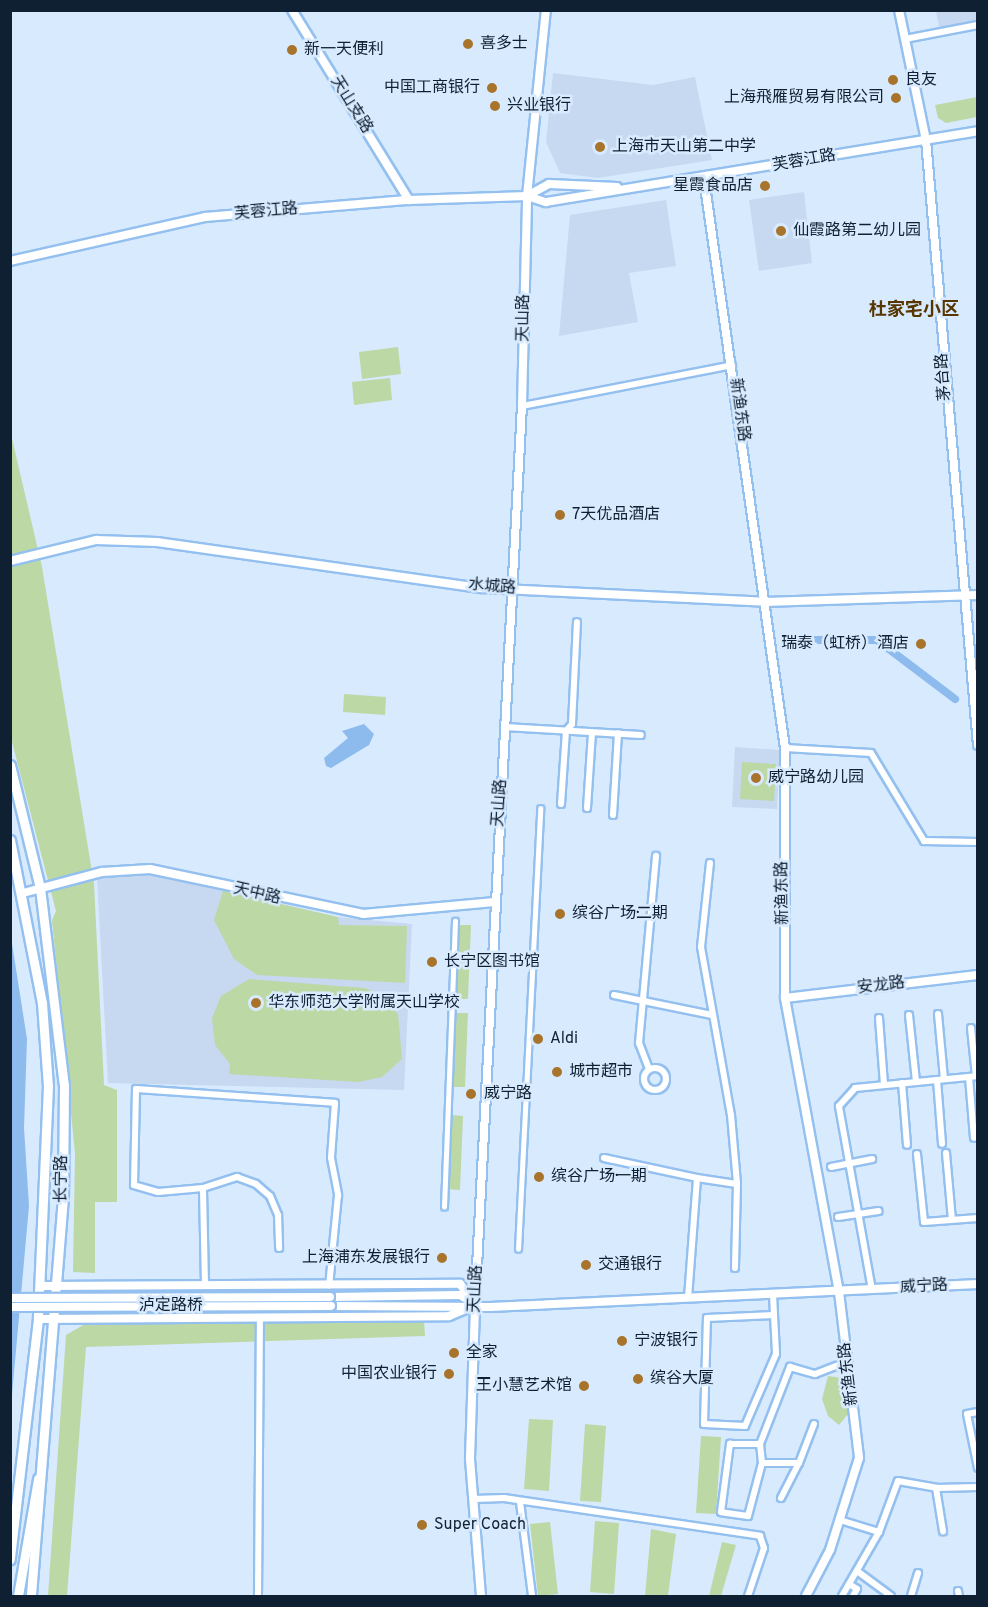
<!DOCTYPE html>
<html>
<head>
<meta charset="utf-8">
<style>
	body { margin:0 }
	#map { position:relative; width:988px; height:1607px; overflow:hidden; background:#d8eafe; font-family:Overpass,"Noto Sans SC",sans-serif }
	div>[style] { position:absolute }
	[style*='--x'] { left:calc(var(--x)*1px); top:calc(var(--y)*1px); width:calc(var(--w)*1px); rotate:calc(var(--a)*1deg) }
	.built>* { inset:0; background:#c6d9f0 }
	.green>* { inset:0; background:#bcd8a5 }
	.water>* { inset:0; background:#8ebbed }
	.canal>* { height:8px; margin:-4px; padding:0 4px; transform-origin:4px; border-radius:4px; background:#8ebbed }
	.roads { filter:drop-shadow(2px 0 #94c0f0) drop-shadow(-2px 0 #94c0f0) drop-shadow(0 2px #94c0f0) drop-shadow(0 -2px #94c0f0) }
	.pedestrian>* { height:4.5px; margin:-2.25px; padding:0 2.25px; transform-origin:2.25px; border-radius:2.25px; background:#fff }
	.minor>* { height:6px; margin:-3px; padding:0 3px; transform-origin:3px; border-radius:3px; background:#fff }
	.minor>.ring { margin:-3px; padding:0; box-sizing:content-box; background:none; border:6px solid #fff; border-radius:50% }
	.tertiary>* { height:8px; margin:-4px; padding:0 4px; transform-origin:4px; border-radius:4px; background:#fff }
	.secondary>* { height:8px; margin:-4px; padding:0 4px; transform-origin:4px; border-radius:4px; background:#fff }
	.primary>* { height:9px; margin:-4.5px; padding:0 4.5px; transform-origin:4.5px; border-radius:4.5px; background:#fff }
	.trunk>* { height:9px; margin:-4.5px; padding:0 4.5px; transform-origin:4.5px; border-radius:4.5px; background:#fff }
	.bridges { filter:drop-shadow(2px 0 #94c0f0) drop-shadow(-2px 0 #94c0f0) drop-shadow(0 2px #94c0f0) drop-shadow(0 -2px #94c0f0) }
	.secondary-bridge>* { height:8px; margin:-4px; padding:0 4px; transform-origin:4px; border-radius:4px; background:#fff }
	.dots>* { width:16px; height:16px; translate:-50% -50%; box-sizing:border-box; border:3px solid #d8eafe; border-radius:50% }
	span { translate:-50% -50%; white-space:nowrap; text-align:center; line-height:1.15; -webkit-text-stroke:5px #d8eafe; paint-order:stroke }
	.poi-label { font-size:16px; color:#0f2032 }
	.left { translate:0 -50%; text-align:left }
	.right { translate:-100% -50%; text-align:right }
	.street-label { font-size:16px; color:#0f2032 }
	.neighbourhood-label { font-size:18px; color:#583600; font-weight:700 }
	.frame { position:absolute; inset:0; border:12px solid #0f2032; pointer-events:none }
</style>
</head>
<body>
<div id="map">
	<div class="built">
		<div style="clip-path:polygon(936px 11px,977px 11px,977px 25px,940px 32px)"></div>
		<div style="clip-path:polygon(553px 73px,653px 85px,695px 77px,712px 160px,598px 178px,560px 173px,546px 142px)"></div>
		<div style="clip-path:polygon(804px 192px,812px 263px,759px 271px,749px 200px)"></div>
		<div style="clip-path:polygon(666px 200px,676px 266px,629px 273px,638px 322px,559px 336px,570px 215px)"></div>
		<div style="clip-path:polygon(735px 747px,780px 750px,777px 809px,732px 807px)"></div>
		<div style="clip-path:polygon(143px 872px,338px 917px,412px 924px,404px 1090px,108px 1083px,97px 877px)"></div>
	</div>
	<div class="green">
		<div style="clip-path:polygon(977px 97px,977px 117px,946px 123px,938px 118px,935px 105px)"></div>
		<div style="clip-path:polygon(398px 347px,401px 374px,362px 379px,359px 352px)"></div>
		<div style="clip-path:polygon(390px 378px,392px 400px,354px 405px,352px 382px)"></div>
		<div style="clip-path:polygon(10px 430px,42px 567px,94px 884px,104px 1085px,117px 1090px,117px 1202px,95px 1202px,95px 1273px,73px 1272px,75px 1154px,52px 920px,56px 911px,11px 738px)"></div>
		<div style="clip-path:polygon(344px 694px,386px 697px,385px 715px,343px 712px)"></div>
		<div style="clip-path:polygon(742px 762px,776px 764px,774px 801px,740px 799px)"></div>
		<div style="clip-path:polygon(223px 891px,338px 917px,339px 925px,407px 926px,405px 983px,257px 975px,234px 959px,214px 920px)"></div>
		<div style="clip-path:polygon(458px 925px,471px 925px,468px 999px,455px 999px)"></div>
		<div style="clip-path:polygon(249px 979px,365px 988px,382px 995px,398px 1014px,402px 1059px,382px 1077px,358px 1082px,229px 1074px,230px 1064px,215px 1045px,212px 1018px,221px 996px)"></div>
		<div style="clip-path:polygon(455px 1013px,468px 1013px,465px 1087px,451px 1087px)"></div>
		<div style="clip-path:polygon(450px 1115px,463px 1116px,460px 1190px,447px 1189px)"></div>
		<div style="clip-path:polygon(424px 1321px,425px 1336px,86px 1347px,67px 1596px,48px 1596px,66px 1335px,85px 1324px)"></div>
		<div style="clip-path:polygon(828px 1376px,842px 1378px,848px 1414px,839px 1425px,828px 1416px,822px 1399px)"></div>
		<div style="clip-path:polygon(529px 1419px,553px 1420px,549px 1491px,524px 1489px)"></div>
		<div style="clip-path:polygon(585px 1424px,606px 1426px,601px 1502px,580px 1501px)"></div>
		<div style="clip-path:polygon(701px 1436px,721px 1437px,716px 1514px,696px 1513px)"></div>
		<div style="clip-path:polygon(595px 1521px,619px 1523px,614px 1594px,590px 1592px)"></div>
		<div style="clip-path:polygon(550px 1522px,558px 1594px,538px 1596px,530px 1524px)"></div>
		<div style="clip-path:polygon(651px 1529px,676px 1534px,668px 1596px,645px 1596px)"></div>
		<div style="clip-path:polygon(722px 1542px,736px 1545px,721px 1596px,709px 1596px)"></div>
	</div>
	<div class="water">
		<div style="clip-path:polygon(364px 724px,374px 734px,369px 745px,331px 768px,326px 766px,324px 758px,348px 738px,342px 731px)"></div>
		<div style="clip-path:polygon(11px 937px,27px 1039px,24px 1128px,29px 1206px,11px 1406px)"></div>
	</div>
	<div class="canal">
		<div style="--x:787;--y:640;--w:90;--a:0"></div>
		<div style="--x:877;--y:640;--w:98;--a:37.1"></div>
	</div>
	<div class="roads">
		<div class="pedestrian">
			<div style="--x:444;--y:1207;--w:286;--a:-87.8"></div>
			<div style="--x:518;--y:1249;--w:441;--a:-87.1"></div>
		</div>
		<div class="minor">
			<div style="--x:905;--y:39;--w:74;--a:-10.9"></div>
			<div style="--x:522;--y:406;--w:214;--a:-11"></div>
			<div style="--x:505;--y:727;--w:136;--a:3.4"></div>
			<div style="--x:785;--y:748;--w:86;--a:3.3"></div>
			<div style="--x:871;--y:753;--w:103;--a:58.9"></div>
			<div style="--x:924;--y:841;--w:54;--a:1.1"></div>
			<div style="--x:561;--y:804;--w:73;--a:-86.1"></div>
			<div style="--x:566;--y:731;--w:9;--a:-49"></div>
			<div style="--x:572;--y:724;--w:102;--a:-87.2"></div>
			<div style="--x:587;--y:808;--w:76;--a:-86.2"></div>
			<div style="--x:613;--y:815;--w:82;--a:-86.5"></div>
			<div style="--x:710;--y:863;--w:84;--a:96.1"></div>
			<div style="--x:701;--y:947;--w:171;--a:79.9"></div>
			<div style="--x:731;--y:1115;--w:69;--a:85"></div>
			<div style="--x:614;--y:995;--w:100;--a:11.5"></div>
			<div style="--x:938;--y:1014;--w:65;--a:84.7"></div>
			<div style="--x:909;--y:1015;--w:67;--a:84"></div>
			<div style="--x:879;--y:1018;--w:67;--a:85.7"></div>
			<div style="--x:971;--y:1028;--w:48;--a:84.1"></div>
			<div class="ring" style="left:644px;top:1068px;width:16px;height:16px"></div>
			<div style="--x:649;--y:1069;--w:28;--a:-111"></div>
			<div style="--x:639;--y:1043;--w:188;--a:-84.8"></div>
			<div style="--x:969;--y:1077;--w:61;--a:85.3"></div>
			<div style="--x:937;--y:1080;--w:64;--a:85.5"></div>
			<div style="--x:902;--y:1083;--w:62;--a:85.4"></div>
			<div style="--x:946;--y:1153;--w:67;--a:84.9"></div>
			<div style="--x:917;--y:1154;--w:68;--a:84.1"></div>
			<div style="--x:924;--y:1222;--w:54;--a:-4.2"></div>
			<div style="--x:604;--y:1158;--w:95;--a:12.1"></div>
			<div style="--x:831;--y:1167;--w:42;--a:-11"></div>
			<div style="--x:203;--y:1188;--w:36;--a:-18"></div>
			<div style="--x:237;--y:1177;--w:20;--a:20"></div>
			<div style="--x:256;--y:1184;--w:18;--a:41"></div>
			<div style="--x:270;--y:1196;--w:21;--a:67"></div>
			<div style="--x:278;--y:1215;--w:33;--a:88"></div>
			<div style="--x:838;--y:1217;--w:41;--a:-8.3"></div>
			<div style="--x:205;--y:1285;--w:97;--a:-91.2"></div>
			<div style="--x:203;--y:1188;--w:45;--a:174.9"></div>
			<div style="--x:158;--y:1192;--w:25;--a:-164"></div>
			<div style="--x:134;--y:1185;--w:96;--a:-88.8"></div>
			<div style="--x:136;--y:1089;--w:199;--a:4"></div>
			<div style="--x:335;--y:1103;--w:55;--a:94.2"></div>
			<div style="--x:331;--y:1158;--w:38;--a:79"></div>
			<div style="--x:338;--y:1195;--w:91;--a:95.6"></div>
			<div style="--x:872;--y:1290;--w:187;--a:-100.2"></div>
			<div style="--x:839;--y:1106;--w:24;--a:-48"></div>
			<div style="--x:855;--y:1088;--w:124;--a:-5.6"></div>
			<div style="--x:773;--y:1295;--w:20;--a:87"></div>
			<div style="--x:774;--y:1315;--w:39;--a:87"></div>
			<div style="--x:776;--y:1354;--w:78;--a:113.3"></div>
			<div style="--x:745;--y:1426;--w:41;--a:-177.2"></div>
			<div style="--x:704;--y:1424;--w:106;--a:-88.4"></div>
			<div style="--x:707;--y:1318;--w:67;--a:-2.6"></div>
			<div style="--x:688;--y:1298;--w:120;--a:-85.7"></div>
			<div style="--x:697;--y:1178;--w:40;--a:8.5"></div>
			<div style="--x:737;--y:1184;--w:84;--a:91.4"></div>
			<div style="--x:978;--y:1412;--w:11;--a:170"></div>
			<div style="--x:967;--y:1414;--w:55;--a:78.5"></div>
			<div style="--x:814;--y:1424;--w:42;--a:111"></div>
			<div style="--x:799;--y:1463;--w:37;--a:180"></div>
			<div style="--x:762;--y:1463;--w:55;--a:104.8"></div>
			<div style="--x:748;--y:1516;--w:27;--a:-172"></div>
			<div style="--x:721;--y:1512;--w:69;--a:-82.5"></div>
			<div style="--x:730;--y:1444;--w:30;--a:0"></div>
			<div style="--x:760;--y:1444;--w:83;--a:-68.7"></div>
			<div style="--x:790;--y:1367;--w:26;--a:16"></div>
			<div style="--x:815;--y:1374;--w:34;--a:-21"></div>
			<div style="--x:760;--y:1444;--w:19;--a:84"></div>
			<div style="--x:936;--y:1488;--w:44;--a:80.8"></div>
			<div style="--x:781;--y:1498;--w:39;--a:-63"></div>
			<div style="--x:474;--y:1499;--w:30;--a:-2"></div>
			<div style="--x:504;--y:1498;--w:259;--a:8.4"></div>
			<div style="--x:760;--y:1536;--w:13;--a:72"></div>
			<div style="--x:764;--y:1548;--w:51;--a:108.4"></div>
			<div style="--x:520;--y:1502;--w:95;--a:82.7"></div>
			<div style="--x:840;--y:1520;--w:41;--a:17.1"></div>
			<div style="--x:879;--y:1532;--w:74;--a:120"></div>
			<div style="--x:879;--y:1532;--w:54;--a:-69.6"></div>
			<div style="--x:898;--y:1481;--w:39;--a:10"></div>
			<div style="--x:936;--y:1488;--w:42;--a:-1.4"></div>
			<div style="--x:857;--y:1571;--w:42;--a:36.3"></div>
			<div style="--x:849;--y:1584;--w:9;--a:32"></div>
			<div style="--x:857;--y:1589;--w:8;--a:120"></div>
			<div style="--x:958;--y:1591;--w:5;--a:79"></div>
			<div style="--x:258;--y:1596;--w:279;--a:-89.6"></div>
			<div style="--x:911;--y:1596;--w:24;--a:-73"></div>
		</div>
		<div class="tertiary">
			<div style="--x:292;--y:10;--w:223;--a:58.4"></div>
			<div style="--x:899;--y:10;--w:133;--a:78.3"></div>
			<div style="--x:926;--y:140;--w:607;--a:85.09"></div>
			<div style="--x:704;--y:179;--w:575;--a:81.9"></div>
			<div style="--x:785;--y:748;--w:250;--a:90"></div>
			<div style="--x:785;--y:998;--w:299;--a:79.6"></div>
			<div style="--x:839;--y:1292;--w:167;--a:83.1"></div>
			<div style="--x:859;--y:1458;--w:96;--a:107.5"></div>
			<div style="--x:830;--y:1550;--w:52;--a:117.6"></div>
			<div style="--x:527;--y:196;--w:25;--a:-29"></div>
			<div style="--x:549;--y:184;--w:68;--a:2.5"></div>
			<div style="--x:10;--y:261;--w:200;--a:-12.7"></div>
			<div style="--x:205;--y:217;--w:205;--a:-4.8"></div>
			<div style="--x:409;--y:200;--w:118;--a:-1.9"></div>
			<div style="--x:527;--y:196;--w:20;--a:18"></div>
			<div style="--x:546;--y:202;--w:438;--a:-9.3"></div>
			<div style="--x:10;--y:561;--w:89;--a:-13.7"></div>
			<div style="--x:96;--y:540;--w:61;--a:1.9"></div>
			<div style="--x:157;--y:542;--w:328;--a:8.1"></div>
			<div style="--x:482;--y:588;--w:283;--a:2.8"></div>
			<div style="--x:765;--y:602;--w:213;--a:-1.9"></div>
			<div style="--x:23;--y:893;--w:82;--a:-14.9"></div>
			<div style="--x:102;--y:872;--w:48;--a:-3.6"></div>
			<div style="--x:150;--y:869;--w:218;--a:11.9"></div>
			<div style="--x:363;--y:914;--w:132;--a:-5.2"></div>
			<div style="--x:785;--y:998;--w:194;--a:-6.8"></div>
		</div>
		<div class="secondary">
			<div style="--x:40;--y:1286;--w:420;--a:-0.3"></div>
			<div style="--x:460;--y:1284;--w:25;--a:53"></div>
			<div style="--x:330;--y:1297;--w:130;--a:-0.9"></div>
			<div style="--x:460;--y:1295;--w:12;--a:31"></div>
			<div style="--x:331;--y:1306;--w:159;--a:0.4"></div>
			<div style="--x:490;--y:1307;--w:489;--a:-2.7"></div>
			<div style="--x:38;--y:1319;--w:411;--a:-0.4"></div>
			<div style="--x:449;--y:1316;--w:25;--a:-23"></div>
			<div style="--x:481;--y:1596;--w:138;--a:-94.6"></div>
			<div style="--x:470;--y:1458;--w:153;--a:-88.1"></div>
			<div style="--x:475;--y:1305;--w:900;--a:-87.01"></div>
			<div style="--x:522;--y:406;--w:210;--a:-88.6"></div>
			<div style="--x:527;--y:196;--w:187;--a:-84.2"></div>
		</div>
		<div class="primary">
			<div style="--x:10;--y:765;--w:127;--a:76.3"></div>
			<div style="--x:40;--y:888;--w:198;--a:83.1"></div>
			<div style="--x:64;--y:1085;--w:112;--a:90.5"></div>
			<div style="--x:63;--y:1197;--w:400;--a:94.6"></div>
			<div style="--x:10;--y:840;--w:166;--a:78.9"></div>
			<div style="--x:42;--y:1003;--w:83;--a:85.9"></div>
			<div style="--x:48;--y:1086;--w:233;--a:92.5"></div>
			<div style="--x:38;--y:1319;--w:242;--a:96.7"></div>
		</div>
		<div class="trunk">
			<div style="--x:18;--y:1596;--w:119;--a:-80.3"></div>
		</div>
	</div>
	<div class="bridges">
		<div class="secondary-bridge">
			<div style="--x:10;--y:1298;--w:320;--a:-0.2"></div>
			<div style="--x:10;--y:1307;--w:321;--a:-0.2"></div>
		</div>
	</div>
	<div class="dots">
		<div style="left:468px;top:44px;background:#a8742c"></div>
		<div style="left:292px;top:50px;background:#a8742c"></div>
		<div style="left:893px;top:80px;background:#a8742c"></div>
		<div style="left:492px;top:88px;background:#a8742c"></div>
		<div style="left:896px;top:98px;background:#a8742c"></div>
		<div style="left:495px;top:106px;background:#a8742c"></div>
		<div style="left:600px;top:147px;background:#a8742c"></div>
		<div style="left:765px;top:186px;background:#a8742c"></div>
		<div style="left:781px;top:231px;background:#a8742c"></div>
		<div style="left:560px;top:515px;background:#a8742c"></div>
		<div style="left:921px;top:644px;background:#a8742c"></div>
		<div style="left:756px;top:778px;background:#a8742c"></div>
		<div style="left:560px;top:914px;background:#a8742c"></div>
		<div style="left:432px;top:962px;background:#a8742c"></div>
		<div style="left:256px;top:1003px;background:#a8742c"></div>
		<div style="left:538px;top:1039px;background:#a8742c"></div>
		<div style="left:557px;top:1072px;background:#a8742c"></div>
		<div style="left:471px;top:1094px;background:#a8742c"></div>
		<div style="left:539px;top:1177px;background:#a8742c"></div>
		<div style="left:442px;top:1258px;background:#a8742c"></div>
		<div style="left:586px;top:1265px;background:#a8742c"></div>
		<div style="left:622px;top:1341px;background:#a8742c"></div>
		<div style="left:454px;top:1353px;background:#a8742c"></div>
		<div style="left:449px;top:1374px;background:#a8742c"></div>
		<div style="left:638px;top:1379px;background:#a8742c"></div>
		<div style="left:584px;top:1386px;background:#a8742c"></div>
		<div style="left:422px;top:1525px;background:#a8742c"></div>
	</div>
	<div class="poi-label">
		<span class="left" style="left:480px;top:44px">喜多士</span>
		<span class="left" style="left:304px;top:50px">新一天便利</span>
		<span class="left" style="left:905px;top:80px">良友</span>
		<span class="right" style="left:480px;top:88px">中国工商银行</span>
		<span class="right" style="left:884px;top:98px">上海飛雁贸易有限公司</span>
		<span class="left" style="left:507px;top:106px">兴业银行</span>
		<span class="left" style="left:612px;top:147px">上海市天山第二中学</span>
		<span class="right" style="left:753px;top:186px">星霞食品店</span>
		<span class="left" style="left:793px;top:231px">仙霞路第二幼儿园</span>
		<span class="left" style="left:572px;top:515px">7天优品酒店</span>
		<span class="right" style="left:909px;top:644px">瑞泰（虹桥）酒店</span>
		<span class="left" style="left:768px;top:778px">威宁路幼儿园</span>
		<span class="left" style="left:572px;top:914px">缤谷广场·二期</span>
		<span class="left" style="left:444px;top:962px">长宁区图书馆</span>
		<span class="left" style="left:268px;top:1003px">华东师范大学附属天山学校</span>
		<span class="left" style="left:550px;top:1039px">Aldi</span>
		<span class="left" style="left:569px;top:1072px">城市超市</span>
		<span class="left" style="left:484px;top:1094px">威宁路</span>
		<span class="left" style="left:551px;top:1177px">缤谷广场·一期</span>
		<span class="right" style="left:430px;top:1258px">上海浦东发展银行</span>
		<span class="left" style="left:598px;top:1265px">交通银行</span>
		<span class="left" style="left:634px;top:1341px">宁波银行</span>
		<span class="left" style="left:466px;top:1353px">全家</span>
		<span class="right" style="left:437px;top:1374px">中国农业银行</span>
		<span class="left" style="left:650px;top:1379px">缤谷大厦</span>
		<span class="right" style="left:572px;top:1386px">王小慧艺术馆</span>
		<span class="left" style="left:434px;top:1525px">Super Coach</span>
	</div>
	<div class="street-label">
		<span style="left:351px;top:105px;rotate:58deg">天山支路</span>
		<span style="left:804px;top:161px;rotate:-10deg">芙蓉江路</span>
		<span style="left:266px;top:212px;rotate:-5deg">芙蓉江路</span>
		<span style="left:524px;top:318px;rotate:-89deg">天山路</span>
		<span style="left:944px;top:377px;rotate:-94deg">茅台路</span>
		<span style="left:739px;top:410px;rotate:82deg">新渔东路</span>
		<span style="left:492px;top:587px;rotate:5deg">水城路</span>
		<span style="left:500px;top:803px;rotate:-86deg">天山路</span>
		<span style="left:783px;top:893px;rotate:-91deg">新渔东路</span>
		<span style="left:257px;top:894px;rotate:13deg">天中路</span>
		<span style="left:881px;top:986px;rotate:-7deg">安龙路</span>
		<span style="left:62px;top:1179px;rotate:-89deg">长宁路</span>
		<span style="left:924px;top:1287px;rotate:-3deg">威宁路</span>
		<span style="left:476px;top:1289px;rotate:-87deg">天山路</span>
		<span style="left:171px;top:1306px">泸定路桥</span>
		<span style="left:849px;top:1374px;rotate:-97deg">新渔东路</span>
	</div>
	<div class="neighbourhood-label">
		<span style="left:914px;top:311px">杜家宅小区</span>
	</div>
	<div class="frame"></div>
</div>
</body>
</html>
